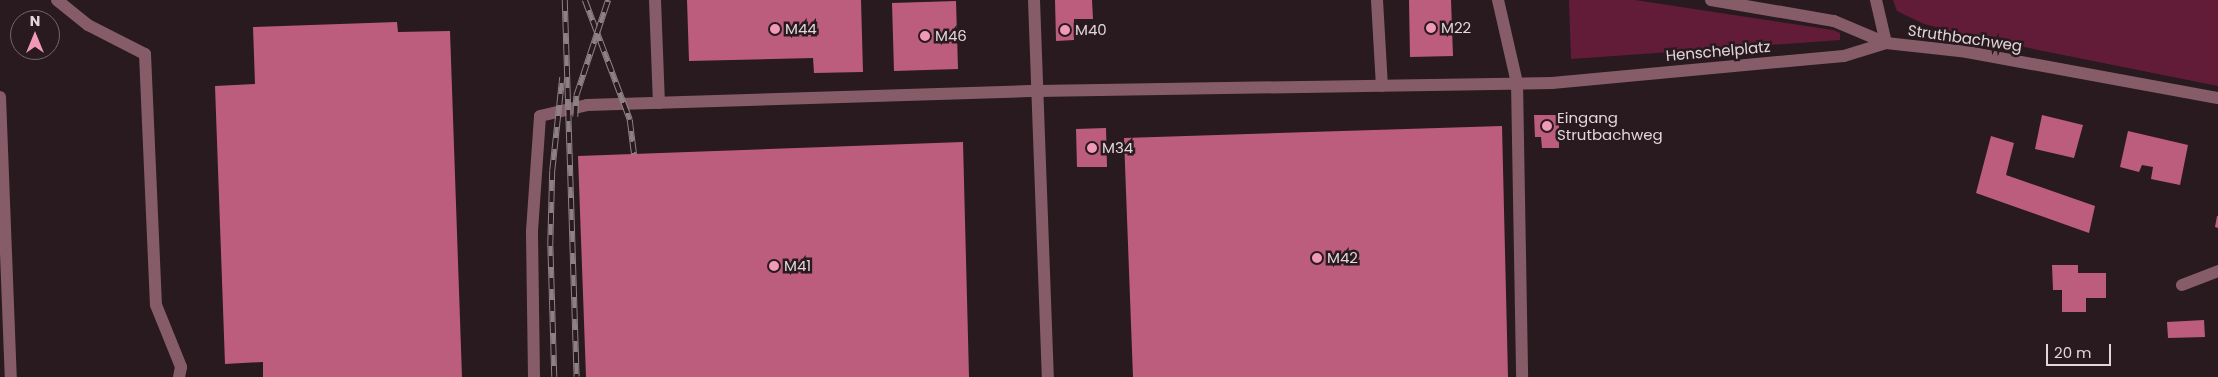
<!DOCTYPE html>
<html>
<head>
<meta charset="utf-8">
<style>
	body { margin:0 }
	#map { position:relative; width:2218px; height:377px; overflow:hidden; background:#291a1f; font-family:Poppins,sans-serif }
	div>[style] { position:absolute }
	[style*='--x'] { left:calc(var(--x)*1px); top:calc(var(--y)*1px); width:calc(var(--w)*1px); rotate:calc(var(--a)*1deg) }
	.green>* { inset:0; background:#631c38 }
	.building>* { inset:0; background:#bd5d7e }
	.minor>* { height:12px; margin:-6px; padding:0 6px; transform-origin:6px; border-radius:6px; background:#865c69 }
	.rail>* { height:5.5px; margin-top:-2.75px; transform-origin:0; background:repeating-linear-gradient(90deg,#291a1f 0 11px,#8e8185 0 22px); box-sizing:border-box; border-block:1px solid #8e8185 }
	.dots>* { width:14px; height:14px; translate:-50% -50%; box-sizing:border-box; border:2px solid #291a1f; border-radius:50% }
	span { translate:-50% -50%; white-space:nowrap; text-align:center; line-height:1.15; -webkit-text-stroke:5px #291a1f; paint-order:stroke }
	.poi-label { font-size:15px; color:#e1d6d9 }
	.left { translate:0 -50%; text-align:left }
	.street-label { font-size:15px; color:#e1d6d9 }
	.north { position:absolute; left:10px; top:10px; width:50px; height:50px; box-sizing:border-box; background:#291a1f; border:1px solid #736569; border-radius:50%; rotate:0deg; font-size:14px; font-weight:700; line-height:20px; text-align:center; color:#e1d6d9 }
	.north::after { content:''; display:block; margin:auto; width:18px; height:22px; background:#f09ab5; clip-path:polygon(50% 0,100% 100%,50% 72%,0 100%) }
	.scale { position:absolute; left:2046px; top:344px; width:65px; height:22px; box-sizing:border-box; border:2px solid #e1d6d9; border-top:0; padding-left:6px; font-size:15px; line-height:18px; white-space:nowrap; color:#e1d6d9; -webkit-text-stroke:4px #291a1f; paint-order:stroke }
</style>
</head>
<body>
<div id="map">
	<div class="green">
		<div style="clip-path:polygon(1569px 0,1635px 0,1833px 30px,1840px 33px,1840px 40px,1571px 59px)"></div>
		<div style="clip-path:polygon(1893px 0,2218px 0,2218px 86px,1969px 36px,1924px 24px,1897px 11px)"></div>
	</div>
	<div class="building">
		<div style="clip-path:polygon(687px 0,861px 0,863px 72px,814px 73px,813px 58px,689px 61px)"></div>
		<div style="clip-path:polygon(1055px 0,1092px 0,1093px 19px,1074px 19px,1074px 40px,1056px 41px)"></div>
		<div style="clip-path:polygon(1409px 0,1451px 0,1453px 56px,1410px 57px)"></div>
		<div style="clip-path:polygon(956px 1px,958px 69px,894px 71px,892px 3px)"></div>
		<div style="clip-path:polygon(397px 22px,398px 32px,450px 31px,462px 377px,263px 377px,263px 362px,225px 364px,215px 86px,255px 84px,253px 27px)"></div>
		<div style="clip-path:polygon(1534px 115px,1559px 115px,1559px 148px,1542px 148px,1541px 137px,1535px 137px)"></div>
		<div style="clip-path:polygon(2042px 115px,2083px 125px,2074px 158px,2035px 149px)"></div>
		<div style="clip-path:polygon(1502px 126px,1508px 377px,1133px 377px,1124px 138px)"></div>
		<div style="clip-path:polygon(1106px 128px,1107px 167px,1077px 167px,1076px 129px)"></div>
		<div style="clip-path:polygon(2128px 131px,2188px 145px,2180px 185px,2151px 179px,2153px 167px,2142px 165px,2139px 172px,2120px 167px)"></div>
		<div style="clip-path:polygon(1991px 136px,2014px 143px,2006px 175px,2095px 206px,2089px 233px,1976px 193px)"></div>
		<div style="clip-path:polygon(963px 142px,969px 377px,586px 377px,578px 156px)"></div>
		<div style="clip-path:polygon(2217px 216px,2218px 216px,2218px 228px,2215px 227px)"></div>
		<div style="clip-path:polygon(2052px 265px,2078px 265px,2078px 273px,2106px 273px,2106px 298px,2086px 298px,2086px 312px,2062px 312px,2062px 290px,2053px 290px)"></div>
		<div style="clip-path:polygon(2204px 320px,2205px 337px,2168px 338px,2167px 322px)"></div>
	</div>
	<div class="minor">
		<div style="--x:57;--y:0;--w:40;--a:39"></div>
		<div style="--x:88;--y:25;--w:64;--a:27"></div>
		<div style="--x:145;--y:54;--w:251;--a:87.5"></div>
		<div style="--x:156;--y:305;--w:67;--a:68"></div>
		<div style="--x:181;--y:367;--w:10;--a:101"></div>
		<div style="--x:655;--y:0;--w:103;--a:87.8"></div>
		<div style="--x:1034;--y:0;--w:377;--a:87.9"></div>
		<div style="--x:1377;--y:0;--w:86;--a:86.7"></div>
		<div style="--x:1498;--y:0;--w:85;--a:77.1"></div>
		<div style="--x:1517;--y:83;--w:294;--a:89"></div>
		<div style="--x:1711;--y:0;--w:125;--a:9.7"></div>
		<div style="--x:1834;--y:21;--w:56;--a:22.9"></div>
		<div style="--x:1886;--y:43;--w:81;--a:6.3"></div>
		<div style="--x:1967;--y:52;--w:255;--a:10.4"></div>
		<div style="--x:1876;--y:0;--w:44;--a:76.9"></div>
		<div style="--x:0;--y:97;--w:280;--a:87.8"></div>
		<div style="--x:2182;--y:285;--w:39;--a:-21"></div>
		<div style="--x:534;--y:377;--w:146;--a:-90.8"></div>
		<div style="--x:532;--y:231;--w:115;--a:-86"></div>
		<div style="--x:540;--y:116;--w:48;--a:-13.2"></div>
		<div style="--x:587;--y:105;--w:450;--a:-1.8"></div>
		<div style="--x:1037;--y:91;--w:515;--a:-0.89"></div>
		<div style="--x:1552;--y:83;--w:293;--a:-5.3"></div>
		<div style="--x:1844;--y:56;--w:44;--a:-17.2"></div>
	</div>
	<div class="rail">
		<div style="--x:565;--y:0;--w:377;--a:88.2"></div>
		<div style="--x:585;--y:0;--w:128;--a:69.4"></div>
		<div style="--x:630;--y:120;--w:35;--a:83"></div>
		<div style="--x:575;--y:117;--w:21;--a:-87"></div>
		<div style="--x:576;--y:96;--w:101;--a:-71.6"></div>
		<div style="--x:554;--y:377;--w:131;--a:-91.7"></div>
		<div style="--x:550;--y:246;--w:75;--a:-88.5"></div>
		<div style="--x:552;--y:171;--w:94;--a:-83.9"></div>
	</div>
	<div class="dots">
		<div style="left:1431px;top:28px;background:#f09ab5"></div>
		<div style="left:775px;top:29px;background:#f09ab5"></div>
		<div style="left:1065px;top:30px;background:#f09ab5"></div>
		<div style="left:925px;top:36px;background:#f09ab5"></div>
		<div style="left:1547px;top:126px;background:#f09ab5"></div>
		<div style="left:1092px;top:148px;background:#f09ab5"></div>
		<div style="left:1317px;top:258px;background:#f09ab5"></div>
		<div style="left:774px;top:266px;background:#f09ab5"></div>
	</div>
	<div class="poi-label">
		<span class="left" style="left:1441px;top:28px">M22</span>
		<span class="left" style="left:785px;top:29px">M44</span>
		<span class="left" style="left:1075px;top:30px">M40</span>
		<span class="left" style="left:935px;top:36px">M46</span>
		<span class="left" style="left:1557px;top:126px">Eingang<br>Strutbachweg</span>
		<span class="left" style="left:1102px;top:148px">M34</span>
		<span class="left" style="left:1327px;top:258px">M42</span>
		<span class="left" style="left:784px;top:266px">M41</span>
	</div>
	<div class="street-label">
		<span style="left:1965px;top:38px;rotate:8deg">Struthbachweg</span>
		<span style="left:1718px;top:51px;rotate:-5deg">Henschelplatz</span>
	</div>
	<div class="north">N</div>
	<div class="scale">20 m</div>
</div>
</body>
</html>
